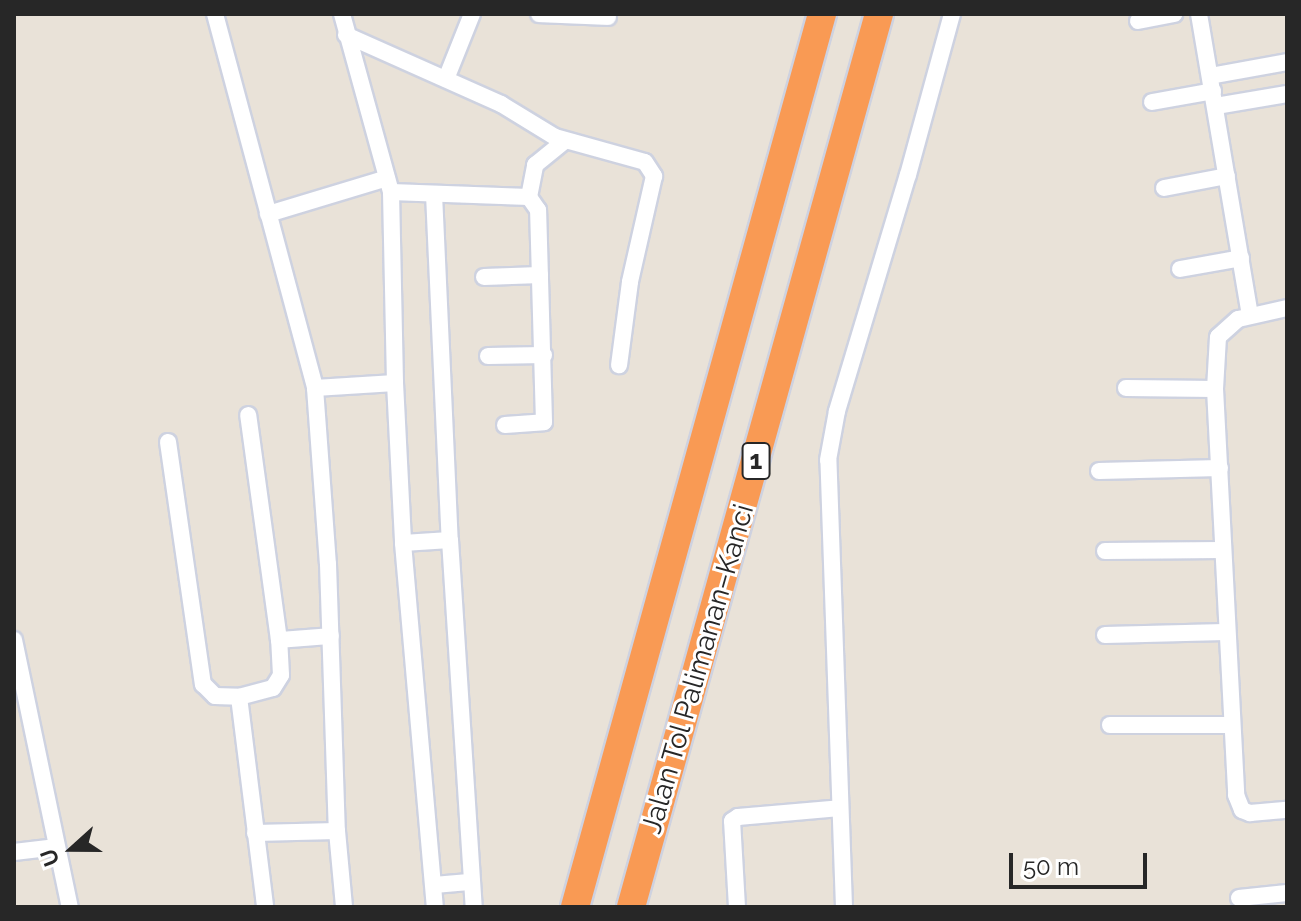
<!DOCTYPE html>
<html>
<head>
<meta charset="utf-8">
<style>
	body { margin:0 }
	#map { position:relative; width:1301px; height:921px; overflow:hidden; background:#e9e2d8; font-family:Raleway,sans-serif }
	div>[style] { position:absolute }
	[style*='--x'] { left:calc(var(--x)*1px); top:calc(var(--y)*1px); width:calc(var(--w)*1px); rotate:calc(var(--a)*1deg) }
	.roads { filter:drop-shadow(2px 0 #ced2e0) drop-shadow(-2px 0 #ced2e0) drop-shadow(0 2px #ced2e0) drop-shadow(0 -2px #ced2e0) }
	.street>* { height:16px; margin:-8px; padding:0 8px; transform-origin:8px; border-radius:8px; background:#fff }
	.highway>* { height:28px; margin:-14px; padding:0 14px; transform-origin:14px; border-radius:14px; background:#f99a54 }
	span { translate:-50% -50%; white-space:nowrap; text-align:center; line-height:1.15; -webkit-text-stroke:6px #fff; paint-order:stroke }
	.shield-label span { padding:2px 6px; background:#fff; border:2px solid; border-radius:6px; -webkit-text-stroke-width:0 }
	.shield-label { font-size:26px; color:#272727; font-weight:700 }
	.street-label { font-size:28px; color:#272727 }
	.frame { position:absolute; inset:0; border:16px solid #272727; pointer-events:none }
	.north { position:absolute; left:32px; top:809px; width:80px; height:80px; -webkit-text-stroke:6px #fff; paint-order:stroke; rotate:249deg; font-size:22px; font-weight:700; line-height:32px; text-align:center; color:#272727 }
	.north::after { content:''; display:block; margin:auto; width:28px; height:36px; background:#272727; clip-path:polygon(50% 0,100% 100%,50% 72%,0 100%) }
	.scale { position:absolute; left:1009px; top:853px; width:138px; height:36px; box-sizing:border-box; border:4px solid #272727; border-top:0; padding-left:10px; font-size:24px; line-height:28px; white-space:nowrap; color:#272727; -webkit-text-stroke:6px #fff; paint-order:stroke }
</style>
</head>
<body>
<div id="map">
	<div class="roads">
		<div class="street">
			<div style="--x:215;--y:14;--w:387;--a:75"></div>
			<div style="--x:315;--y:388;--w:176;--a:85.8"></div>
			<div style="--x:328;--y:564;--w:267;--a:88.1"></div>
			<div style="--x:337;--y:831;--w:76;--a:84.7"></div>
			<div style="--x:539;--y:14;--w:69;--a:2.5"></div>
			<div style="--x:1199;--y:14;--w:304;--a:80.4"></div>
			<div style="--x:1138;--y:21;--w:37;--a:-11"></div>
			<div style="--x:346;--y:35;--w:170;--a:24"></div>
			<div style="--x:501;--y:104;--w:63;--a:31.4"></div>
			<div style="--x:555;--y:137;--w:93;--a:15.5"></div>
			<div style="--x:645;--y:162;--w:17;--a:57"></div>
			<div style="--x:654;--y:176;--w:109;--a:102.8"></div>
			<div style="--x:630;--y:282;--w:84;--a:97.5"></div>
			<div style="--x:1210;--y:76;--w:78;--a:-10.3"></div>
			<div style="--x:446;--y:79;--w:70;--a:-68.2"></div>
			<div style="--x:1152;--y:102;--w:62;--a:-10.2"></div>
			<div style="--x:1216;--y:106;--w:72;--a:-9.6"></div>
			<div style="--x:1164;--y:188;--w:64;--a:-10.8"></div>
			<div style="--x:391;--y:192;--w:138;--a:2.1"></div>
			<div style="--x:434;--y:194;--w:346;--a:87.4"></div>
			<div style="--x:450;--y:540;--w:368;--a:86.3"></div>
			<div style="--x:268;--y:214;--w:124;--a:-16.8"></div>
			<div style="--x:1180;--y:269;--w:62;--a:-10.2"></div>
			<div style="--x:484;--y:277;--w:56;--a:-2"></div>
			<div style="--x:1287;--y:308;--w:50;--a:167.3"></div>
			<div style="--x:1238;--y:319;--w:27;--a:138"></div>
			<div style="--x:1218;--y:337;--w:52;--a:93.3"></div>
			<div style="--x:1215;--y:389;--w:407;--a:87"></div>
			<div style="--x:1236;--y:795;--w:16;--a:68"></div>
			<div style="--x:1242;--y:810;--w:9;--a:21"></div>
			<div style="--x:1250;--y:813;--w:37;--a:-5"></div>
			<div style="--x:488;--y:356;--w:56;--a:-1"></div>
			<div style="--x:395;--y:383;--w:160;--a:87.1"></div>
			<div style="--x:403;--y:543;--w:365;--a:85"></div>
			<div style="--x:315;--y:388;--w:80;--a:-3.6"></div>
			<div style="--x:395;--y:383;--w:191;--a:-91.2"></div>
			<div style="--x:391;--y:192;--w:185;--a:-105.4"></div>
			<div style="--x:1126;--y:388;--w:89;--a:0.6"></div>
			<div style="--x:505;--y:425;--w:39;--a:-4"></div>
			<div style="--x:544;--y:422;--w:212;--a:-91.6"></div>
			<div style="--x:538;--y:210;--w:16;--a:-125"></div>
			<div style="--x:529;--y:197;--w:33;--a:-79"></div>
			<div style="--x:535;--y:165;--w:38;--a:-39"></div>
			<div style="--x:168;--y:442;--w:245;--a:81.8"></div>
			<div style="--x:203;--y:684;--w:17;--a:45"></div>
			<div style="--x:215;--y:696;--w:24;--a:2"></div>
			<div style="--x:239;--y:697;--w:35;--a:-15"></div>
			<div style="--x:273;--y:688;--w:15;--a:-58"></div>
			<div style="--x:281;--y:675;--w:35;--a:-93"></div>
			<div style="--x:279;--y:640;--w:227;--a:-97.8"></div>
			<div style="--x:1099;--y:471;--w:121;--a:-1.4"></div>
			<div style="--x:403;--y:543;--w:47;--a:-3.7"></div>
			<div style="--x:1105;--y:551;--w:117;--a:-0.5"></div>
			<div style="--x:1105;--y:635;--w:120;--a:-1.4"></div>
			<div style="--x:14;--y:640;--w:273;--a:78.2"></div>
			<div style="--x:279;--y:640;--w:52;--a:-4.4"></div>
			<div style="--x:239;--y:697;--w:212;--a:82.9"></div>
			<div style="--x:1110;--y:725;--w:121;--a:0"></div>
			<div style="--x:255;--y:833;--w:82;--a:-1.4"></div>
			<div style="--x:14;--y:852;--w:43;--a:-6.6"></div>
			<div style="--x:434;--y:885;--w:38;--a:-5"></div>
			<div style="--x:1239;--y:898;--w:48;--a:-5.9"></div>
			<div style="--x:737;--y:907;--w:86;--a:-93.3"></div>
			<div style="--x:732;--y:821;--w:7;--a:-34"></div>
			<div style="--x:738;--y:817;--w:102;--a:-5"></div>
			<div style="--x:844;--y:907;--w:447;--a:-92"></div>
			<div style="--x:828;--y:460;--w:50;--a:-79.6"></div>
			<div style="--x:837;--y:411;--w:246;--a:-73.3"></div>
			<div style="--x:908;--y:175;--w:167;--a:-74.7"></div>
		</div>
		<div class="highway">
			<div style="--x:575;--y:907;--w:927;--a:-74.54"></div>
			<div style="--x:631;--y:907;--w:927;--a:-74.48"></div>
		</div>
	</div>
	<div class="shield-label">
		<span style="left:756px;top:461px">1</span>
	</div>
	<div class="street-label">
		<span style="left:698px;top:669px;rotate:-74deg">Jalan Tol Palimanan–Kanci</span>
	</div>
	<div class="frame"></div>
	<div class="north">U</div>
	<div class="scale">50 m</div>
</div>
</body>
</html>
